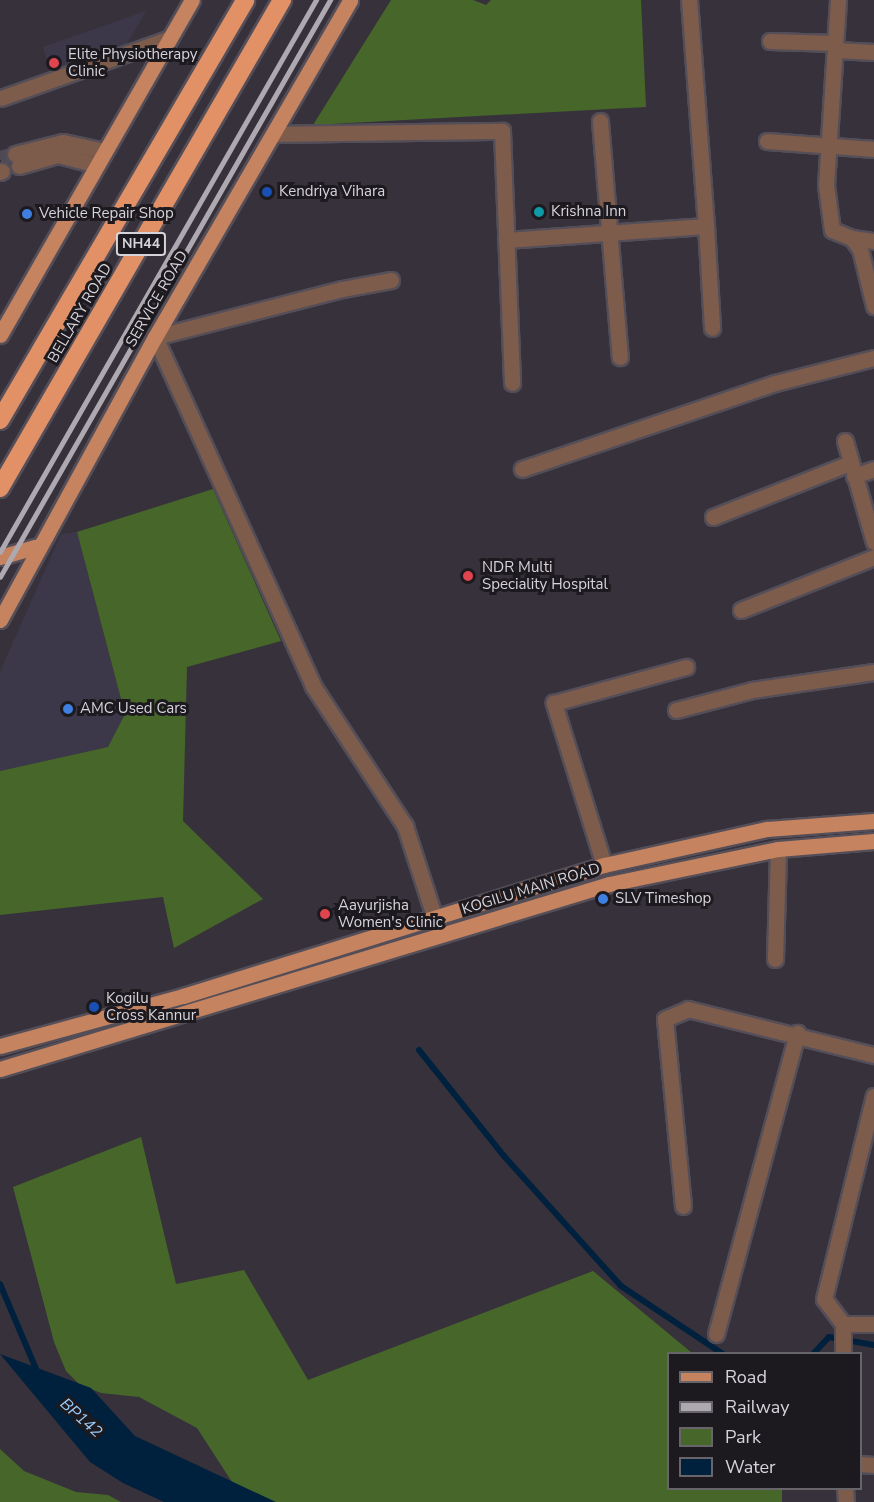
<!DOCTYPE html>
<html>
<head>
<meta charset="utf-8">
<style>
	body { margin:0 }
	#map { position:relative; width:874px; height:1502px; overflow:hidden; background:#37313b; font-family:"Nunito Sans",sans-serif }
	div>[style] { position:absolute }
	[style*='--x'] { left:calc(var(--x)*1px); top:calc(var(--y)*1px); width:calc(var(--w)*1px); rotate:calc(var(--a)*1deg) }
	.commercial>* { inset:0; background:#3d3849 }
	.green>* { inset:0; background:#466729 }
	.water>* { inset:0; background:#00213d }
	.stream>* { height:6px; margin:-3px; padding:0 3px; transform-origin:3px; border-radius:3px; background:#00213d }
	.minor-tunnel>* { height:15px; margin-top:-7.5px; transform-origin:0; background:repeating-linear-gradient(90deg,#4f4953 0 15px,transparent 0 23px) }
	.roads { filter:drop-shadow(2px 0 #544e58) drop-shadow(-2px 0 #544e58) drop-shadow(0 2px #544e58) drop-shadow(0 -2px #544e58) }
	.minor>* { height:15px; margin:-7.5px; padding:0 7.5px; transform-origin:7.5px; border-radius:7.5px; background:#7e5c4c }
	.major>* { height:15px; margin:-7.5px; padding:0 7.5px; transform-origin:7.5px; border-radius:7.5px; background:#c68360 }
	.highway>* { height:18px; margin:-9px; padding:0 9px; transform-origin:9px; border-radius:9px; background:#e29167 }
	.rail>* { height:4.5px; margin:-2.25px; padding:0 2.25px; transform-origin:2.25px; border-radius:2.25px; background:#aea9b1 }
	.dots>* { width:16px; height:16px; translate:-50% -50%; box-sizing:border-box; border:3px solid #1d1a1f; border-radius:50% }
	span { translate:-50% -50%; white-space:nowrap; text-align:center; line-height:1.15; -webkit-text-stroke:6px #1d1a1f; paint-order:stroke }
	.shield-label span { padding:2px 4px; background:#1d1a1f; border:2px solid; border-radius:4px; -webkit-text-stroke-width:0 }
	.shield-label { font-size:14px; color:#d7d3da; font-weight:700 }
	.poi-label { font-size:15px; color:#d7d3da }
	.left { translate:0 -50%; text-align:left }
	.street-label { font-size:15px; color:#d7d3da }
	.water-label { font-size:16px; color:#99ccfb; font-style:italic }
	.legend { position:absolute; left:667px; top:1352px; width:195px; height:138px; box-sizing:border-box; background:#1d1a1f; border:2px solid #67646a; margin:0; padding:8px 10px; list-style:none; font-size:18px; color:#d7d3da }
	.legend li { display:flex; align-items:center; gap:12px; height:30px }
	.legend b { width:30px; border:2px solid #67646a }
</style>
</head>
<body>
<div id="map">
	<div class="commercial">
		<div style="clip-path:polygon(146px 11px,113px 68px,56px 87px,43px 47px)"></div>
		<div style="clip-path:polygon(77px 532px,125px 714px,108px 747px,0 771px,0 672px,61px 534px)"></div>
	</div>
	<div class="green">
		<div style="clip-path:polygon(391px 0,473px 0,486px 5px,491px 0,641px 0,646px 107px,313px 125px)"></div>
		<div style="clip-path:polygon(213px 489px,281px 641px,187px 667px,183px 821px,263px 899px,174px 948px,163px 897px,0 915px,0 771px,108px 747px,125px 714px,77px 532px)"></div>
		<div style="clip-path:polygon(141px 1137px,176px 1284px,244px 1270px,308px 1380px,593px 1271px,692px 1353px,668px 1354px,668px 1488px,782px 1489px,782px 1502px,245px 1502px,197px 1428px,139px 1397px,101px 1393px,79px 1384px,66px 1371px,54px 1342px,13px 1187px)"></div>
		<div style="clip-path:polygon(0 1449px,24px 1471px,76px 1492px,108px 1495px,121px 1502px,0 1502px)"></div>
	</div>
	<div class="water">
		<div style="clip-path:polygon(0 1354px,91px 1388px,135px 1436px,276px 1502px,164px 1502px,123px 1483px,90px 1462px)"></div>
	</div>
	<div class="stream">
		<div style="--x:419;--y:1050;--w:136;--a:51.3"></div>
		<div style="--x:504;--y:1156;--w:175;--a:48"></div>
		<div style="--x:621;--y:1286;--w:123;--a:33.7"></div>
		<div style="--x:0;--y:1284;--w:95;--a:67"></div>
		<div style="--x:813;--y:1354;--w:23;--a:-47"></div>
		<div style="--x:829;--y:1337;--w:46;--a:10.1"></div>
	</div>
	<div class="minor-tunnel">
		<div style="--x:0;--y:158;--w:16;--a:-15"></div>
	</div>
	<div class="roads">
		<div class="minor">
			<div style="--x:838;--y:0;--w:185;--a:93.7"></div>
			<div style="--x:826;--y:185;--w:45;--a:82.4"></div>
			<div style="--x:832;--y:230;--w:22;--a:22"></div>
			<div style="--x:852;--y:238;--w:14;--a:54"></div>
			<div style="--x:860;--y:249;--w:59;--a:76.2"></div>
			<div style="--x:770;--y:41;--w:65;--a:1.8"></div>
			<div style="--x:835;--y:50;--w:39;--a:3"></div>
			<div style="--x:1;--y:98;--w:179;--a:-19.5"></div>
			<div style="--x:600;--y:121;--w:237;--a:85.2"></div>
			<div style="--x:274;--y:134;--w:228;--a:-0.8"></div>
			<div style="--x:502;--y:131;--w:252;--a:87.7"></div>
			<div style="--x:767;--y:141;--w:107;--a:4.3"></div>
			<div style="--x:15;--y:154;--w:49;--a:-14"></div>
			<div style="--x:63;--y:142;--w:43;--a:12.1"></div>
			<div style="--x:19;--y:166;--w:41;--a:-15.8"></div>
			<div style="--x:58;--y:155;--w:40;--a:14.4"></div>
			<div style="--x:0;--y:172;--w:2;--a:-27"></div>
			<div style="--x:706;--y:226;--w:102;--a:86.6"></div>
			<div style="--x:852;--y:238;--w:22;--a:8"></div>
			<div style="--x:506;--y:240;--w:200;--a:-4"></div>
			<div style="--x:706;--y:226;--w:226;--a:-94.3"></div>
			<div style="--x:391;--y:280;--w:50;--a:169.6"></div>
			<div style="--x:342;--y:289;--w:193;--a:165.6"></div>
			<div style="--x:155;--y:337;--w:383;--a:65.6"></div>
			<div style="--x:313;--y:686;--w:168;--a:56.7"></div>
			<div style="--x:405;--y:826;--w:95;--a:72.1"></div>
			<div style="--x:845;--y:441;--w:105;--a:74"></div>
			<div style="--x:522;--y:469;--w:267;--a:-18.8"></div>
			<div style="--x:775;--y:383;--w:102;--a:-14.2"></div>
			<div style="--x:854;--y:476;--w:21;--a:-19"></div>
			<div style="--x:713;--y:517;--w:147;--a:-21.5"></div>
			<div style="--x:741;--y:610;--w:143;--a:-21.7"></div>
			<div style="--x:676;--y:710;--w:79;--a:-14.7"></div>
			<div style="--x:752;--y:690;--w:123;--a:-8.4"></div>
			<div style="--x:604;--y:865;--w:170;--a:-107.2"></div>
			<div style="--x:554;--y:703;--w:137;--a:-15.3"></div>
			<div style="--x:775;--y:959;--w:110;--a:-88.4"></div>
			<div style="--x:683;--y:1206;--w:188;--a:-95.5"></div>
			<div style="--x:665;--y:1019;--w:25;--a:-23"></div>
			<div style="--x:688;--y:1009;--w:192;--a:13.9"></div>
			<div style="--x:843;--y:1324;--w:31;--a:0"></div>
			<div style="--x:716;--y:1334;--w:312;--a:-74.9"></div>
			<div style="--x:843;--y:1354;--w:30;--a:-90"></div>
			<div style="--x:843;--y:1324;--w:31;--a:-127"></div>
			<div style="--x:824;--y:1299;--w:209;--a:-76.2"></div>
			<div style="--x:860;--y:1464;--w:14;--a:4"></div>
			<div style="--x:845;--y:1488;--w:14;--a:86"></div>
		</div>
		<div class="major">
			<div style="--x:0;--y:335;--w:386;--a:-60.2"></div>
			<div style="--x:0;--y:557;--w:37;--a:-16"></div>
			<div style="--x:0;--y:620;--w:323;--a:-61.3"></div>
			<div style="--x:155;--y:337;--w:389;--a:-59.9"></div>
			<div style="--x:0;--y:1046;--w:190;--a:-15.3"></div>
			<div style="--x:183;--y:996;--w:441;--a:-17.3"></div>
			<div style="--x:604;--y:865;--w:167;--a:-12.5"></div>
			<div style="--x:767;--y:829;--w:107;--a:-4.3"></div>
			<div style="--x:0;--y:1069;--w:636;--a:-16.9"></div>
			<div style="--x:609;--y:884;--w:173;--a:-11.7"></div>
			<div style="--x:778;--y:849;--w:96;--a:-4.8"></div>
		</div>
		<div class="highway">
			<div style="--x:0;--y:420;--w:486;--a:-59.7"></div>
			<div style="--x:0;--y:488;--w:564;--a:-59.98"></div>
		</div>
	</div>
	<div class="rail">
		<div style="--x:0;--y:552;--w:636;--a:-60.21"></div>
		<div style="--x:0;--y:577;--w:665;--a:-60.23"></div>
	</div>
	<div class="dots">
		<div style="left:54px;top:63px;background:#e0444e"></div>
		<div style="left:267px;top:192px;background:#1a4fb4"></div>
		<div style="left:539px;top:212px;background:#0f9aa8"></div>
		<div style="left:27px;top:214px;background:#3f7fe0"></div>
		<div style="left:468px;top:576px;background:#e0444e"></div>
		<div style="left:68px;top:709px;background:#3f7fe0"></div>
		<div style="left:603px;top:899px;background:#3f7fe0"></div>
		<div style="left:325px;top:914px;background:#e0444e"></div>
		<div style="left:94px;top:1007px;background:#1a4fb4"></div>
	</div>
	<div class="shield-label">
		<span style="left:141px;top:244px">NH44</span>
	</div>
	<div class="poi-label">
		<span class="left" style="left:68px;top:63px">Elite Physiotherapy<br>Clinic</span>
		<span class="left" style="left:279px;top:192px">Kendriya Vihara</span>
		<span class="left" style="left:551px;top:212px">Krishna Inn</span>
		<span class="left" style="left:39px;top:214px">Vehicle Repair Shop</span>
		<span class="left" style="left:482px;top:576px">NDR Multi<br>Speciality Hospital</span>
		<span class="left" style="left:80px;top:709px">AMC Used Cars</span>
		<span class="left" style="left:615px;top:899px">SLV Timeshop</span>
		<span class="left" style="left:338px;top:914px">Aayurjisha<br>Women's Clinic</span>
		<span class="left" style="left:106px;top:1007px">Kogilu<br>Cross Kannur</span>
	</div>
	<div class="street-label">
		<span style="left:157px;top:299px;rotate:-60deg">SERVICE ROAD</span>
		<span style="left:80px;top:313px;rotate:-60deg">BELLARY ROAD</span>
		<span style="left:531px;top:889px;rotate:-17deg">KOGILU MAIN ROAD</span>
	</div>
	<div class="water-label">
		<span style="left:81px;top:1418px;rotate:42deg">BP142</span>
	</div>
	<ul class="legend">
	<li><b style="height:8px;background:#c68360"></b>Road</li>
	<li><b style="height:8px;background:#aea9b1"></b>Railway</li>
	<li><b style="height:16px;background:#466729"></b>Park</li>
	<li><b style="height:16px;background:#00213d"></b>Water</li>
	</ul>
</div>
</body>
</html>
